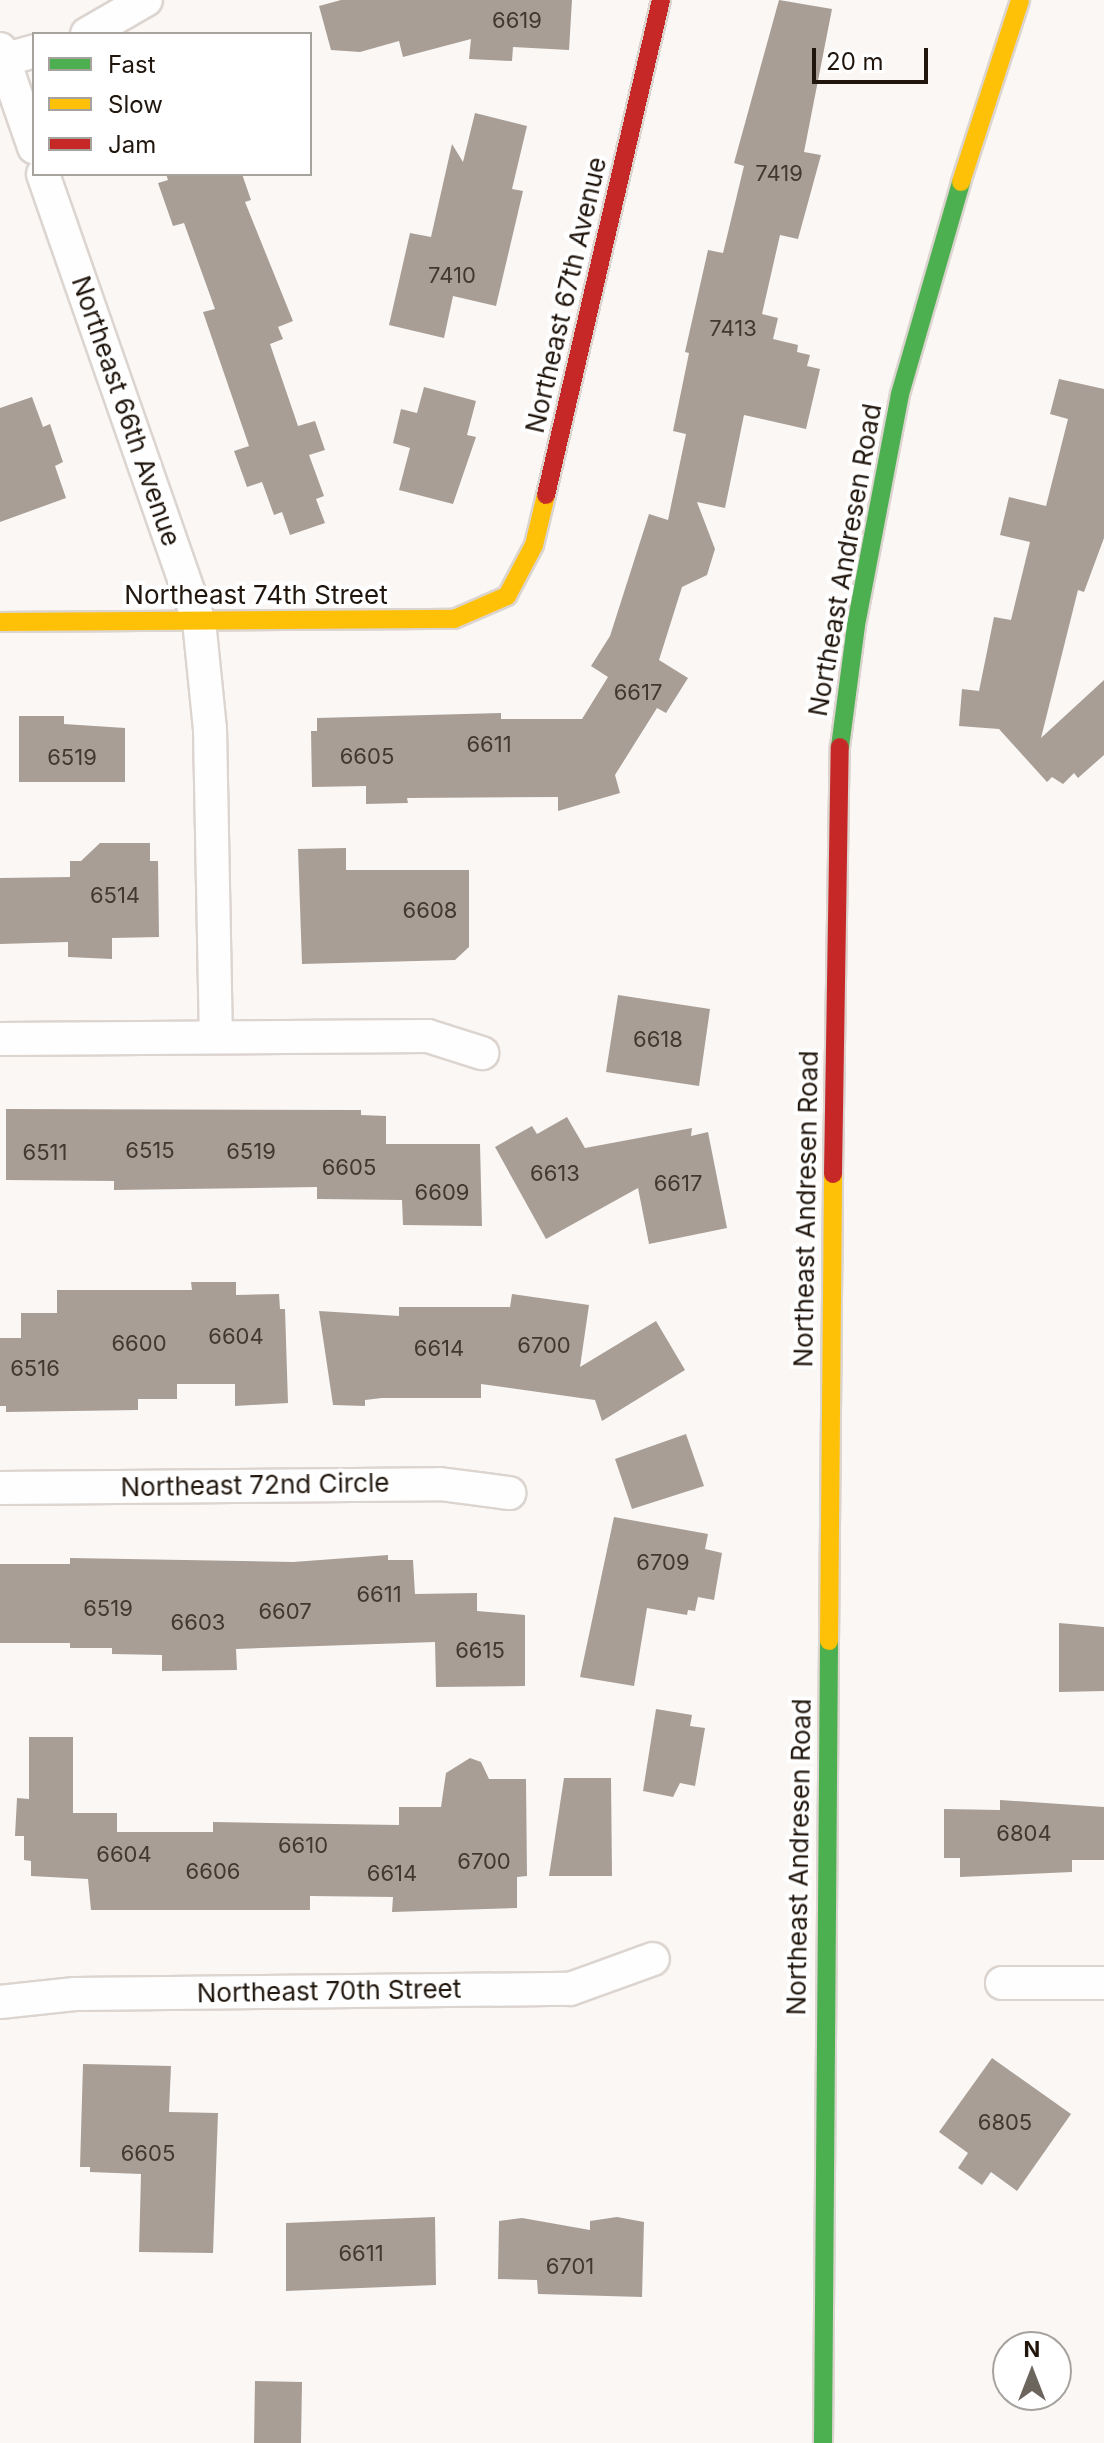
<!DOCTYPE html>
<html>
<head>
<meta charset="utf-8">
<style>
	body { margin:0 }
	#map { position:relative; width:1104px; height:2443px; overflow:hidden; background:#faf7f5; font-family:Inter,sans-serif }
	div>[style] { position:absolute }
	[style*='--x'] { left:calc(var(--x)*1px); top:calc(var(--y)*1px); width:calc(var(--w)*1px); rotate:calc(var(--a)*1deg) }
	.building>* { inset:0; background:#a89e96 }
	.roads { filter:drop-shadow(2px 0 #dcd4cf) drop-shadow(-2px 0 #dcd4cf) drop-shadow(0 2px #dcd4cf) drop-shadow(0 -2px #dcd4cf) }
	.street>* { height:32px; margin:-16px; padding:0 16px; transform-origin:16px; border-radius:16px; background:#fefefe }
	.fast>* { height:18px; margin:-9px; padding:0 9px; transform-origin:9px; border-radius:9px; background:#4caf50 }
	.slow>* { height:18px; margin:-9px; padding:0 9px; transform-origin:9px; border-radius:9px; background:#ffc107 }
	.jam>* { height:18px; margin:-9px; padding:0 9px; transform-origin:9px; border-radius:9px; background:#c62828 }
	span { translate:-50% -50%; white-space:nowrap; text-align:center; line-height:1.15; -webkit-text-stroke:8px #fff; paint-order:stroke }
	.number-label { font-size:22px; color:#42382f }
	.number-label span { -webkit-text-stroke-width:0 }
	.street-label { font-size:26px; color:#20160d }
	.legend { position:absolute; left:32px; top:32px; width:280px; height:144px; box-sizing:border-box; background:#fff; border:2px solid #a6a29e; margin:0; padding:10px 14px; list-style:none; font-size:24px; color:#20160d }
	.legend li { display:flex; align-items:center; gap:16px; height:40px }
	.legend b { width:40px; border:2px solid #a6a29e }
	.north { position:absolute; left:992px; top:2331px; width:80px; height:80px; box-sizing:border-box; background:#fff; border:2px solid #a6a29e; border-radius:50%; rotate:0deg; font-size:22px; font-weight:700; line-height:32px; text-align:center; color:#20160d }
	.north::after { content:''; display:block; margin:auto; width:28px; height:36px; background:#6c655e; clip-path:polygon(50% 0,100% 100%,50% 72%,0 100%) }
	.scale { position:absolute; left:812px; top:48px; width:116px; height:36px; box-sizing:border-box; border:4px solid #20160d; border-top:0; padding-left:10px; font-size:24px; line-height:28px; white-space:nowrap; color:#20160d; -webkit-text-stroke:6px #fff; paint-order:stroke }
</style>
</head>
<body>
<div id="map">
	<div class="building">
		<div style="clip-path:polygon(341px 0,572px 0,569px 50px,513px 47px,512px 61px,469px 59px,471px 39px,403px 57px,399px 41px,360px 52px,331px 50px,319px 6px)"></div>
		<div style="clip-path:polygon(779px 0,832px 9px,804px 152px,821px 155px,798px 239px,780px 235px,762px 314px,778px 318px,773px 339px,798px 345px,797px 352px,810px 355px,807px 366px,820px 369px,806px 429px,744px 415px,725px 508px,697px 502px,715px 549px,707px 575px,682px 587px,659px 660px,688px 678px,666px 713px,657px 708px,615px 775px,620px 793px,558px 811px,558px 797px,407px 798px,408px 803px,366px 804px,366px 786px,312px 787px,311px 731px,317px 731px,317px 718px,501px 713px,501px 719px,582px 719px,608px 677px,591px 666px,610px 636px,649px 514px,668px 520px,686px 434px,673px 431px,689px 353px,685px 352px,708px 250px,723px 253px,744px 166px,734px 163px)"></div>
		<div style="clip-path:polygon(475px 113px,527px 126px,512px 189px,523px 191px,496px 306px,453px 296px,444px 338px,389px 325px,410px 233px,431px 237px,452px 144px,463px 162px)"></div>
		<div style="clip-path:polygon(166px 174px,242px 174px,251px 200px,245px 202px,293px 321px,278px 327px,283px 339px,270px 344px,298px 426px,315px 421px,325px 450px,309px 455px,324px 496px,316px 499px,325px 523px,290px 535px,282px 512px,274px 515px,262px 482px,247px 487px,234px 451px,249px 446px,203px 312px,215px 309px,184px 223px,173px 226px,158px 183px,168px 180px)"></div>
		<div style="clip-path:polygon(1059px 379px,1104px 389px,1104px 538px,1084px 592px,1078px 590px,1041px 738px,1104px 680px,1104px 755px,1078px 778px,1074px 773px,1063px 784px,1052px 777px,1047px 782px,999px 729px,959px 726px,962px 689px,979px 691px,994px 617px,1011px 620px,1030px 542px,1000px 535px,1009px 497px,1046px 506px,1068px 419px,1050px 414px)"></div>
		<div style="clip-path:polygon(424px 387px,476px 401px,467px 435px,476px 437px,453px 504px,399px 490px,410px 448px,393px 443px,401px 409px,417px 413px)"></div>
		<div style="clip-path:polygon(32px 397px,43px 427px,50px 424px,63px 462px,55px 466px,66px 498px,0 522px,0 408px)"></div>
		<div style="clip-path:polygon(19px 716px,64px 716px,64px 724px,125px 728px,125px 782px,19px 782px)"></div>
		<div style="clip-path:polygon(100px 843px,150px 843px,150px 861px,158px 861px,159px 937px,112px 938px,112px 959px,68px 957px,68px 942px,0 944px,0 878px,70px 877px,70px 861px,81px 861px)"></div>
		<div style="clip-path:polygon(346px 848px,346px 870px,469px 870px,469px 947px,455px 960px,302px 964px,298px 849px)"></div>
		<div style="clip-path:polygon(618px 995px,710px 1009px,699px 1086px,606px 1072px)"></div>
		<div style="clip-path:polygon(6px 1109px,361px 1110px,361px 1115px,386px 1116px,386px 1144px,480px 1144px,482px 1226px,403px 1225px,402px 1200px,317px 1199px,317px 1187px,114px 1190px,114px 1181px,6px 1180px)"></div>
		<div style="clip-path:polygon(567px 1117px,585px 1148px,692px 1128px,691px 1136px,708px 1132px,727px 1228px,649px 1244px,638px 1188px,546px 1239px,495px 1147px,532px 1126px,537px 1134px)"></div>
		<div style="clip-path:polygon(191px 1282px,236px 1282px,236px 1295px,279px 1294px,280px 1309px,285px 1309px,288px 1403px,235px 1406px,235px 1384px,177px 1384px,177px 1399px,138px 1399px,138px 1410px,6px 1412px,6px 1406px,0 1406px,0 1338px,21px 1338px,21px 1313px,57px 1313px,57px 1290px,192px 1290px)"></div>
		<div style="clip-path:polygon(512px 1294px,589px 1305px,580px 1367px,656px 1321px,685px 1370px,602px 1421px,595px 1400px,481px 1384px,481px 1398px,382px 1398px,365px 1400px,365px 1406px,333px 1405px,319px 1311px,399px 1316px,399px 1307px,510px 1307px)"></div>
		<div style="clip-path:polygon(686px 1434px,704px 1486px,632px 1509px,615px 1459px)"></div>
		<div style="clip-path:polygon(614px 1517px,708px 1534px,705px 1549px,722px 1553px,714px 1600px,698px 1597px,695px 1611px,688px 1610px,687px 1615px,647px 1608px,634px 1686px,580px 1677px)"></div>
		<div style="clip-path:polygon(388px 1555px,388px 1560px,413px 1560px,415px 1594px,477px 1593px,477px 1611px,525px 1615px,525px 1686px,436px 1687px,435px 1642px,236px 1649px,237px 1670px,162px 1671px,162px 1655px,112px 1654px,112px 1648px,70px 1648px,70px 1643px,0 1643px,0 1564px,70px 1564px,70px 1558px,293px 1562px)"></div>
		<div style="clip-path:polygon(1059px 1623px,1104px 1627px,1104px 1691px,1059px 1692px)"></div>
		<div style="clip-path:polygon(656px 1709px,692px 1715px,690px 1726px,705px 1728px,695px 1786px,680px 1783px,673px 1797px,643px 1791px)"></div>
		<div style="clip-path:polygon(29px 1737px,73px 1737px,73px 1813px,117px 1813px,117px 1832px,213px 1832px,213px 1822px,399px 1825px,399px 1807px,441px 1807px,446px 1773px,470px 1758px,481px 1762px,489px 1779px,526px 1779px,527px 1876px,517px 1877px,517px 1908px,392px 1912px,393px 1897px,310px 1896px,310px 1910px,91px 1910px,88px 1879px,31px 1876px,31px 1861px,24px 1860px,24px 1836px,15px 1836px,17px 1798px,29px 1799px)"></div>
		<div style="clip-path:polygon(564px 1778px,611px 1778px,612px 1876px,549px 1876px)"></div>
		<div style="clip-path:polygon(1000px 1800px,1104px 1807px,1104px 1860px,1072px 1860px,1072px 1872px,960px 1877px,960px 1858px,944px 1858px,944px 1809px,1000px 1810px)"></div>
		<div style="clip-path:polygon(992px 2058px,1071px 2114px,1017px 2191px,991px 2172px,982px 2185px,958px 2168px,968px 2153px,939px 2132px)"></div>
		<div style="clip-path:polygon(83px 2064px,171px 2066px,169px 2112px,218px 2113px,213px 2253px,139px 2252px,141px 2174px,90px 2172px,90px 2167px,80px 2167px)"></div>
		<div style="clip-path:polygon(435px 2217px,436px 2285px,286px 2291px,286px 2223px)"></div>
		<div style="clip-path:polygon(617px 2217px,644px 2222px,642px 2297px,538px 2294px,537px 2280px,498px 2279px,499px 2221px,522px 2218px,590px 2230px,590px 2221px)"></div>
		<div style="clip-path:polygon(255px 2381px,302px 2382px,301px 2443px,254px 2443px)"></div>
	</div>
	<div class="roads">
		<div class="street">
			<div style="--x:87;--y:34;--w:68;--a:-30"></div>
			<div style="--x:0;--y:49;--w:104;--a:70.9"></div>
			<div style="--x:0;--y:61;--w:35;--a:-16"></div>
			<div style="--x:43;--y:174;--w:473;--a:70.8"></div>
			<div style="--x:199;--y:621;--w:109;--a:84.2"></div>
			<div style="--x:210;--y:729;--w:305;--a:88.9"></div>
			<div style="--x:0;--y:1039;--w:428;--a:-0.4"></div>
			<div style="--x:428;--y:1036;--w:57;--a:17.5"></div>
			<div style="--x:0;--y:1488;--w:440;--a:-0.5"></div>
			<div style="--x:440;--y:1484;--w:70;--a:7.4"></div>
			<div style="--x:1002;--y:1983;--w:102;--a:0"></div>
			<div style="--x:0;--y:2002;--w:75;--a:-6.1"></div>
			<div style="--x:75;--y:1994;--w:495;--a:-0.6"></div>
			<div style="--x:570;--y:1989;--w:88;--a:-19.9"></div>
		</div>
		<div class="fast">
			<div style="--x:840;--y:747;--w:123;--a:-82.5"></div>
			<div style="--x:856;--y:625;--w:235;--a:-79.2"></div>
			<div style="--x:900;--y:394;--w:221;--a:-73.9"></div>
			<div style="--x:823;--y:2443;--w:802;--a:-89.57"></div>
		</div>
		<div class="slow">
			<div style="--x:961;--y:182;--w:191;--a:-72"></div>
			<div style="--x:0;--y:622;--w:454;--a:-0.4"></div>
			<div style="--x:454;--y:619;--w:58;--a:-23.5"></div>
			<div style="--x:507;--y:596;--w:58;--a:-62.1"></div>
			<div style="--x:534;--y:545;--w:51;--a:-76.5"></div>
			<div style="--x:829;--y:1641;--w:467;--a:-89.5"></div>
		</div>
		<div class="jam">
			<div style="--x:546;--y:495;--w:508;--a:-76.92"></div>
			<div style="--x:833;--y:1174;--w:427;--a:-89.1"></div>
		</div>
	</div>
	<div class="number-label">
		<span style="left:517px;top:21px">6619</span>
		<span style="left:779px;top:174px">7419</span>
		<span style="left:452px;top:276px">7410</span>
		<span style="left:733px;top:329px">7413</span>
		<span style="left:638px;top:693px">6617</span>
		<span style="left:489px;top:745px">6611</span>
		<span style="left:367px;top:757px">6605</span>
		<span style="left:72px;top:758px">6519</span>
		<span style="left:115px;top:896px">6514</span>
		<span style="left:430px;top:911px">6608</span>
		<span style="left:658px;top:1040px">6618</span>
		<span style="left:150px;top:1151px">6515</span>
		<span style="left:251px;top:1152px">6519</span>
		<span style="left:45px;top:1153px">6511</span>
		<span style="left:349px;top:1168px">6605</span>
		<span style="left:555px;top:1174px">6613</span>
		<span style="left:678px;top:1184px">6617</span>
		<span style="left:442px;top:1193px">6609</span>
		<span style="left:236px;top:1337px">6604</span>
		<span style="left:139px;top:1344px">6600</span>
		<span style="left:544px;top:1346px">6700</span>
		<span style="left:439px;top:1349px">6614</span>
		<span style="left:35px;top:1369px">6516</span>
		<span style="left:663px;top:1563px">6709</span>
		<span style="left:379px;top:1595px">6611</span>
		<span style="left:108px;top:1609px">6519</span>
		<span style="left:285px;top:1612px">6607</span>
		<span style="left:198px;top:1623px">6603</span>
		<span style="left:480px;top:1651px">6615</span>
		<span style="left:1024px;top:1834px">6804</span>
		<span style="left:303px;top:1846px">6610</span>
		<span style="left:124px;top:1855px">6604</span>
		<span style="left:484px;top:1862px">6700</span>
		<span style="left:213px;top:1872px">6606</span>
		<span style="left:392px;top:1874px">6614</span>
		<span style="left:1005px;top:2123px">6805</span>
		<span style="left:148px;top:2154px">6605</span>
		<span style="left:361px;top:2254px">6611</span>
		<span style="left:570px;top:2267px">6701</span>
	</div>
	<div class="street-label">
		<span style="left:566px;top:295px;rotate:-77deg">Northeast 67th Avenue</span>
		<span style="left:126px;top:411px;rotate:71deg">Northeast 66th Avenue</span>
		<span style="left:845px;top:560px;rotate:-80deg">Northeast Andresen Road</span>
		<span style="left:256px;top:595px">Northeast 74th Street</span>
		<span style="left:806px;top:1209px;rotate:-89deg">Northeast Andresen Road</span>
		<span style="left:255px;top:1485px;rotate:-1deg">Northeast 72nd Circle</span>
		<span style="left:799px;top:1857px;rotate:-89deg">Northeast Andresen Road</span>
		<span style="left:329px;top:1991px;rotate:-1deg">Northeast 70th Street</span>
	</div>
	<ul class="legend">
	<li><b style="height:10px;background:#4caf50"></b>Fast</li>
	<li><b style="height:10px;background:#ffc107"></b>Slow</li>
	<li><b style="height:10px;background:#c62828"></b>Jam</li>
	</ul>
	<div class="north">N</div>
	<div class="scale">20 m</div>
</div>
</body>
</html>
